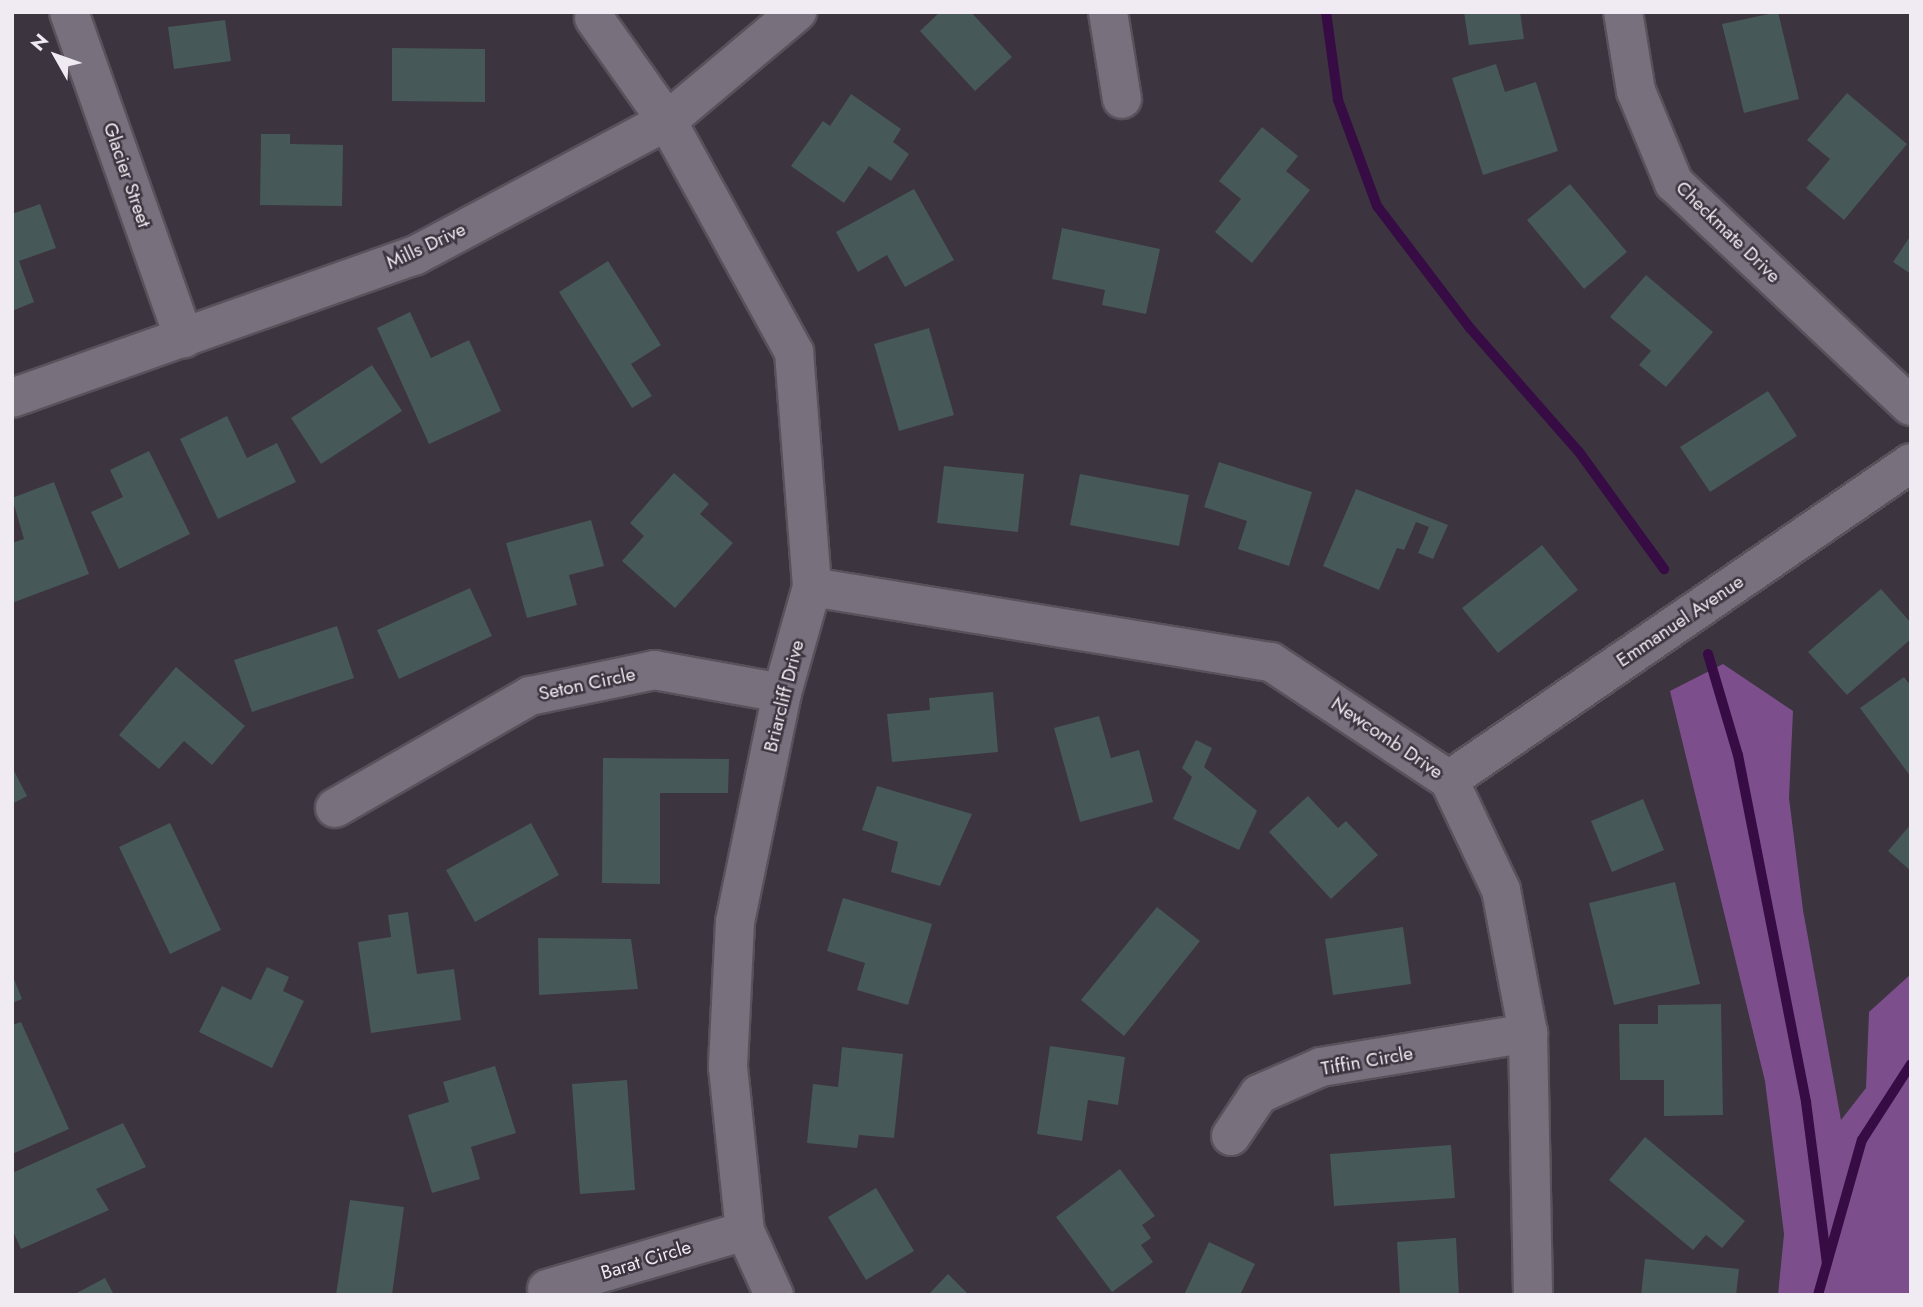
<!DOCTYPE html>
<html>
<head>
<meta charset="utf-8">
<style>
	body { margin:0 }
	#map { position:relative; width:1923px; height:1307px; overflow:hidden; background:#3c343f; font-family:Jost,sans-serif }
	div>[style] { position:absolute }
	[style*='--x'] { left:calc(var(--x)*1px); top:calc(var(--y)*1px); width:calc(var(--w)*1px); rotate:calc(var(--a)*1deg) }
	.forest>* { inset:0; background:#7c4f8c }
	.stream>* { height:10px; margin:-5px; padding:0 5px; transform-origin:5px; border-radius:5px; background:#370b44 }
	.building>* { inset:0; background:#475858 }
	.roads { filter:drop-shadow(2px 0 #58525b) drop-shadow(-2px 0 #58525b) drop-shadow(0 2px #58525b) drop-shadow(0 -2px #58525b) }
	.minor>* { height:38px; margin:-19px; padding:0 19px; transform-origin:19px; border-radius:19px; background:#79707d }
	.tertiary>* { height:38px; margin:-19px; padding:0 19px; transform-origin:19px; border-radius:19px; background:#79707d }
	span { translate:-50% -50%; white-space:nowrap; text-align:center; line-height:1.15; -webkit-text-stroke:5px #3c343f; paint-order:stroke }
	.street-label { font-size:19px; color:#f0ebf2 }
	.frame { position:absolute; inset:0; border:14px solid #f0ebf2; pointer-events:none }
	.north { position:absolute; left:21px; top:21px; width:70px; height:70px; -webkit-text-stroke:5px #3c343f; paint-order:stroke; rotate:310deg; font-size:19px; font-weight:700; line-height:28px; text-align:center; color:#f0ebf2 }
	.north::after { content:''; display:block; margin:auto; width:24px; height:32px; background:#f0ebf2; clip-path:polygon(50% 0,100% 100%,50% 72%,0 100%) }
</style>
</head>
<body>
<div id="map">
	<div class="forest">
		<div style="clip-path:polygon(1723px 664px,1793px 711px,1789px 798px,1803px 910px,1841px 1120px,1866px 1088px,1869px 1012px,1911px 974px,1911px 1295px,1778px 1295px,1784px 1234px,1765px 1081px,1670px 691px)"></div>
	</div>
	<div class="stream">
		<div style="--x:1326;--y:12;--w:89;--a:82.2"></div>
		<div style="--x:1338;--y:100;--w:113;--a:69.8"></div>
		<div style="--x:1377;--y:206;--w:153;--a:52.7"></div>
		<div style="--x:1470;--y:328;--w:165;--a:48.7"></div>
		<div style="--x:1579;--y:452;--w:145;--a:54"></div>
		<div style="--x:1708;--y:654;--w:105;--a:73.5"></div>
		<div style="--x:1738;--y:755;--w:354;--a:78.9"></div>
		<div style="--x:1806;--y:1102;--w:162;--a:82.6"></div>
		<div style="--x:1818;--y:1295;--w:161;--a:-74.2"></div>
		<div style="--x:1862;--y:1140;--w:90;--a:-57.2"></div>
	</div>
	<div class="building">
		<div style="clip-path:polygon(940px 12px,971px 12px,1012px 57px,975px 91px,920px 31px)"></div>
		<div style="clip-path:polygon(1464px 12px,1520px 12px,1524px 39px,1469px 45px)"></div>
		<div style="clip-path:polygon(1778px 12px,1799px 99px,1744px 113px,1722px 24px)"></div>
		<div style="clip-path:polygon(225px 20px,231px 61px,174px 69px,168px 27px)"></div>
		<div style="clip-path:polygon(392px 48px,485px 49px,485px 102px,392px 101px)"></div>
		<div style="clip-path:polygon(1496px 64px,1505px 92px,1536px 82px,1558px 151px,1483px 175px,1452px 78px)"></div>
		<div style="clip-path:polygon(1847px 93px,1907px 144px,1844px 220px,1806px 188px,1830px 159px,1807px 140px)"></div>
		<div style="clip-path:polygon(851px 94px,901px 129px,893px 142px,909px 154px,891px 181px,869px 166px,844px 203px,791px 166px,823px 121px,830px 126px)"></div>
		<div style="clip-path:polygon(1262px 127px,1298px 156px,1286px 171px,1310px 190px,1252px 263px,1215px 232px,1241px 199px,1219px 181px)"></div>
		<div style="clip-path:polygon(261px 134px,290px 134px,290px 144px,343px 145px,342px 206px,260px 205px)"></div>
		<div style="clip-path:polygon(1570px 184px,1627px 252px,1584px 289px,1527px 220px)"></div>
		<div style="clip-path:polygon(914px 189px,954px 260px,905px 287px,887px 255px,858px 272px,836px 232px)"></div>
		<div style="clip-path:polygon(40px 204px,56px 248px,19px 261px,34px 302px,12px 311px,12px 214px)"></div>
		<div style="clip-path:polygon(1062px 228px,1160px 249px,1146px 314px,1102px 305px,1105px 290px,1052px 279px)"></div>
		<div style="clip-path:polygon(1911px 235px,1911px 274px,1893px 262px)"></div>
		<div style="clip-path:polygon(608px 261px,661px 345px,631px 364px,652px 396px,632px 408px,559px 292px)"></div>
		<div style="clip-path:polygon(1646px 275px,1713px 332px,1666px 387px,1639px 365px,1651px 351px,1610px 317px)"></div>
		<div style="clip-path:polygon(410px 312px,431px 358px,469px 340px,501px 411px,429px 444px,377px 328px)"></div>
		<div style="clip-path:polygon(929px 328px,954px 415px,899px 431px,874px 344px)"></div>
		<div style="clip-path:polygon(372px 365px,402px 411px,321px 464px,291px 418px)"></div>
		<div style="clip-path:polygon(1768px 391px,1797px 436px,1710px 492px,1680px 447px)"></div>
		<div style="clip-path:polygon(227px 416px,247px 458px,277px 443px,296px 482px,218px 519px,180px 439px)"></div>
		<div style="clip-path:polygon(149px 451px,190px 534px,119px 569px,91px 512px,123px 497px,110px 470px)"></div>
		<div style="clip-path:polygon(1219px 462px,1312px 492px,1289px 566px,1238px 549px,1247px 521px,1204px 507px)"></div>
		<div style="clip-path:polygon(944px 466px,1024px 474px,1018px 532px,937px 523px)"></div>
		<div style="clip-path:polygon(674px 473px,709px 504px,700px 514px,733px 543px,675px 608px,622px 561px,644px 536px,630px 523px)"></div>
		<div style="clip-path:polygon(1080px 474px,1189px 495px,1179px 546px,1070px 525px)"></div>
		<div style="clip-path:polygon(54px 482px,89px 574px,12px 603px,12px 543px,24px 539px,12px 498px)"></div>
		<div style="clip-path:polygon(1356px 489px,1448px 525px,1433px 559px,1418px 553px,1429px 527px,1416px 522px,1404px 550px,1397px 548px,1379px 590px,1323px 566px)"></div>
		<div style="clip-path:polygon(591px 520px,604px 566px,569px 575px,577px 605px,527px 618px,506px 543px)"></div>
		<div style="clip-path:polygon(1542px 545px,1578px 590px,1498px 653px,1462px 608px)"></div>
		<div style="clip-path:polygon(470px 588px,492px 636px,399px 679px,377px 630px)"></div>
		<div style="clip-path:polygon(1881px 589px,1911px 623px,1911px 639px,1847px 695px,1808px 652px)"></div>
		<div style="clip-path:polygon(337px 626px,354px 678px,252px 712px,234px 660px)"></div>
		<div style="clip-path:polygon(176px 667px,245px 726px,212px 765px,184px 741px,159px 769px,119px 735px)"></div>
		<div style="clip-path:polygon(1904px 677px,1911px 686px,1911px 777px,1860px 708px)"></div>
		<div style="clip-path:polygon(993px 692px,998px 752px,892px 762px,887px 714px,930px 710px,929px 698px)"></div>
		<div style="clip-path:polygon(1099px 716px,1111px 758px,1139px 750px,1153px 802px,1080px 822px,1054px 728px)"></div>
		<div style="clip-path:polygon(1196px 740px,1212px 748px,1204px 767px,1257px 811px,1239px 850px,1173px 819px,1192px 777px,1182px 768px)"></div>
		<div style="clip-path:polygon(603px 758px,729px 759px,728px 793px,660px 793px,660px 884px,602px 883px)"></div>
		<div style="clip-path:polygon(12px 767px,27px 796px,12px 804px)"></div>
		<div style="clip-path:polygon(877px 786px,972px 814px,940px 886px,891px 872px,898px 842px,862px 830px)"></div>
		<div style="clip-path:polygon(1308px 796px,1338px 828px,1346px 821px,1378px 855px,1331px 899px,1269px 832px)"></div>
		<div style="clip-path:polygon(1643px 799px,1664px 850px,1612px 872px,1591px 821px)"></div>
		<div style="clip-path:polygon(170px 823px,221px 930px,170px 954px,119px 847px)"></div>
		<div style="clip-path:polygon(531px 823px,559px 875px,475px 922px,446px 870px)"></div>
		<div style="clip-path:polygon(1911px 824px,1911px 871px,1888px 851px)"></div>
		<div style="clip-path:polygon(1675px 882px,1700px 984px,1614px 1005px,1589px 903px)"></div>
		<div style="clip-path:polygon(843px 898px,932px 924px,908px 1005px,857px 990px,865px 963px,827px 951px)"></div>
		<div style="clip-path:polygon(1157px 907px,1200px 941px,1124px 1036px,1081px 1000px)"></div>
		<div style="clip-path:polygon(408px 912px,417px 974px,454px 969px,461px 1020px,371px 1033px,358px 942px,391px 937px,388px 915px)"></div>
		<div style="clip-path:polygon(1403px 927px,1411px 984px,1333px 995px,1325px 939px)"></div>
		<div style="clip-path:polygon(538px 938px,631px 939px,638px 989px,539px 995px)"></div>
		<div style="clip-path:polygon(267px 967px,289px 977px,283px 991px,304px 1001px,272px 1068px,199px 1032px,222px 986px,251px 1000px)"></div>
		<div style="clip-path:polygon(12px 974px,22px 999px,12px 1003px)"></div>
		<div style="clip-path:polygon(1721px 1004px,1723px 1115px,1664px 1116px,1664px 1080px,1620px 1080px,1619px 1024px,1658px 1024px,1658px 1005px)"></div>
		<div style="clip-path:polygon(21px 1022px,69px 1129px,12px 1154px,12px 1025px)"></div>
		<div style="clip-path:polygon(1050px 1046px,1125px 1057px,1118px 1105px,1088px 1100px,1082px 1141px,1037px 1134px)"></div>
		<div style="clip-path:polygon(842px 1047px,903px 1054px,894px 1138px,859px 1135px,857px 1148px,807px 1143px,813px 1084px,838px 1087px)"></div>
		<div style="clip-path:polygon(495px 1066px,516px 1133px,471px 1147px,480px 1179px,432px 1193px,408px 1115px,449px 1102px,443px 1082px)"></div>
		<div style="clip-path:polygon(627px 1080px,635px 1190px,580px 1194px,572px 1084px)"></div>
		<div style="clip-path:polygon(123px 1123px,146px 1167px,96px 1189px,109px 1210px,21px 1249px,12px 1229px,12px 1173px)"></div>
		<div style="clip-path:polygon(1645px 1137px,1745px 1221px,1722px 1248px,1706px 1235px,1693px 1250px,1609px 1180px)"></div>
		<div style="clip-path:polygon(1451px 1145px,1455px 1198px,1334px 1206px,1330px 1154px)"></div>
		<div style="clip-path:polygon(1120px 1169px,1155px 1216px,1142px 1225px,1151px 1238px,1141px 1245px,1153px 1262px,1112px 1292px,1056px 1217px)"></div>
		<div style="clip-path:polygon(876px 1188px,914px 1251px,866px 1280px,828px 1217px)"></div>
		<div style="clip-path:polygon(350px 1200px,404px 1207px,392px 1295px,336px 1295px)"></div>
		<div style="clip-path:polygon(1456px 1238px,1459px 1295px,1400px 1295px,1397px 1242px)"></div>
		<div style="clip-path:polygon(1209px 1242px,1255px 1264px,1240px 1295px,1184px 1295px)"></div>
		<div style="clip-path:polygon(1645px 1259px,1739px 1269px,1736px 1295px,1641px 1295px)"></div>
		<div style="clip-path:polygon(948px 1274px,969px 1295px,928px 1295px)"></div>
		<div style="clip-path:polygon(105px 1278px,114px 1295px,73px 1295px)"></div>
	</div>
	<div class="roads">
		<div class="minor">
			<div style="--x:69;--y:12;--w:346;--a:70.6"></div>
			<div style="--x:1108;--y:12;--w:88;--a:80.9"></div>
			<div style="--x:1623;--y:12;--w:80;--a:80.7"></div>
			<div style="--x:1636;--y:91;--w:100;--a:67.6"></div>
			<div style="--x:1674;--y:183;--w:325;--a:43.3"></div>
			<div style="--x:594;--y:18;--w:126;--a:54.7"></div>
			<div style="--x:667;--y:121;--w:264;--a:61.2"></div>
			<div style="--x:794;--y:352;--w:236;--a:85.6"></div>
			<div style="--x:812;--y:587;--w:110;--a:105.8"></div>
			<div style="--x:782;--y:693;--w:234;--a:101.6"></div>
			<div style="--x:735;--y:922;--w:145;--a:92.8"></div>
			<div style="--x:728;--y:1067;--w:165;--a:84.1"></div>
			<div style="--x:745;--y:1231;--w:70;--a:65.6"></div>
			<div style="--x:12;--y:398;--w:426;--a:-19.5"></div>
			<div style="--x:414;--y:256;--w:287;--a:-28.1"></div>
			<div style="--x:667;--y:121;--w:170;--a:-40"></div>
			<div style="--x:812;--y:587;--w:465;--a:9.3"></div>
			<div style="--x:1271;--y:662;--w:214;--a:33.5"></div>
			<div style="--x:1449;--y:780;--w:122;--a:64.7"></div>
			<div style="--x:1501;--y:890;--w:146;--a:79.3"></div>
			<div style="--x:1528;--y:1033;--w:262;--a:88.9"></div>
			<div style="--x:335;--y:808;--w:225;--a:-29.9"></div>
			<div style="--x:530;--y:696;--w:127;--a:-11.8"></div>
			<div style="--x:654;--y:670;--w:130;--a:10.2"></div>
			<div style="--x:1231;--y:1136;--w:50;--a:-56.3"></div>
			<div style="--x:1259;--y:1094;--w:68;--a:-23.5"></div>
			<div style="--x:1321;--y:1067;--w:210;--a:-9.3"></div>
			<div style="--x:547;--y:1289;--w:206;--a:-16.3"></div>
		</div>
		<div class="tertiary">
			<div style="--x:1449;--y:780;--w:560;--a:-34.46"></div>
		</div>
	</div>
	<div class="street-label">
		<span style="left:127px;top:175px;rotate:71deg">Glacier Street</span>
		<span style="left:1728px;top:232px;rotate:44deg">Checkmate Drive</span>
		<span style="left:426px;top:246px;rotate:-25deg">Mills Drive</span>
		<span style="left:1680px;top:621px;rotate:-34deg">Emmanuel Avenue</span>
		<span style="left:587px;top:684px;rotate:-12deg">Seton Circle</span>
		<span style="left:784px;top:696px;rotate:-76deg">Briarcliff Drive</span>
		<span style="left:1387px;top:738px;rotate:34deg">Newcomb Drive</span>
		<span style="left:1367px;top:1061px;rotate:-10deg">Tiffin Circle</span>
		<span style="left:646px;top:1260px;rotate:-17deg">Barat Circle</span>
	</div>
	<div class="frame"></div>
	<div class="north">N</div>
</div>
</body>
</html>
